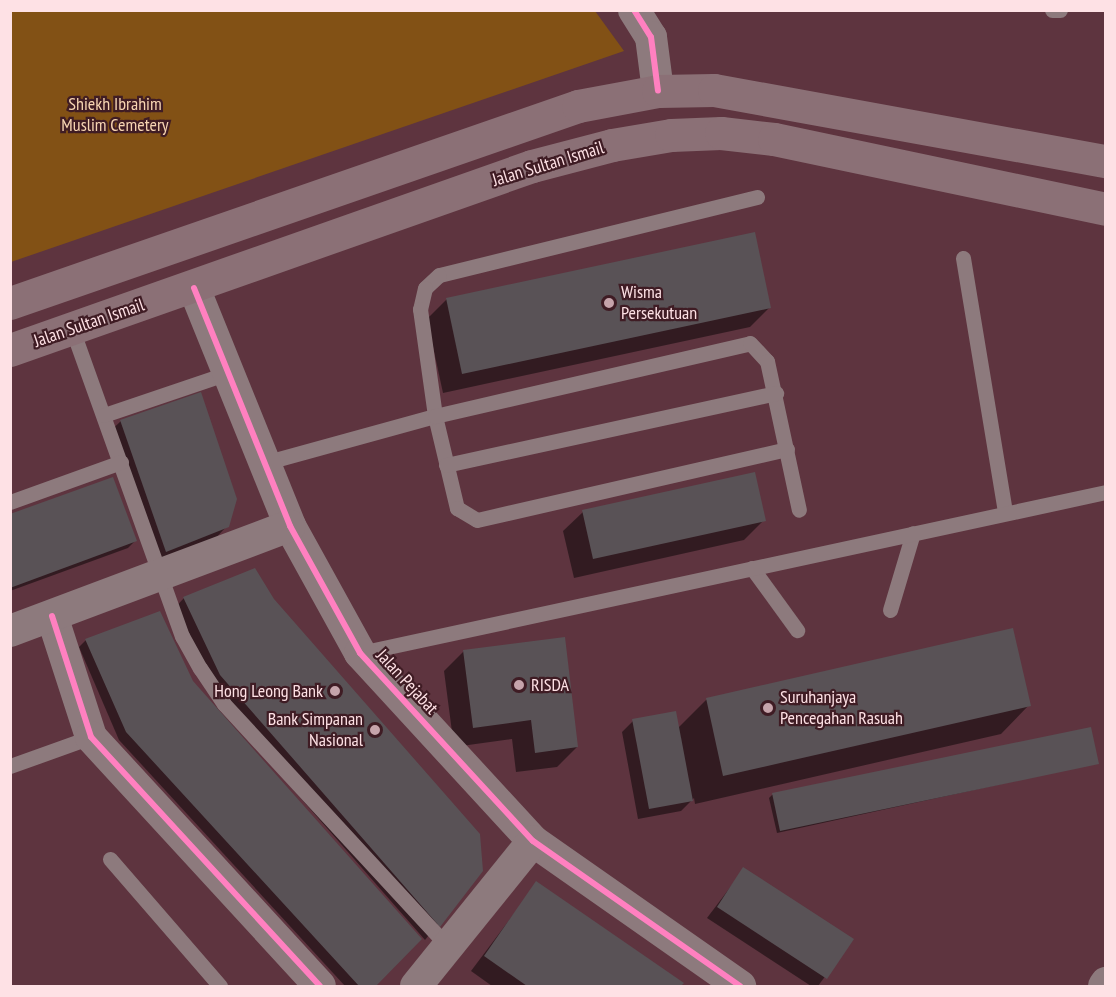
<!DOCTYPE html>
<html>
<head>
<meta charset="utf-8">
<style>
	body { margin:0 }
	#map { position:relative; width:1116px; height:997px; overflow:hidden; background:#5e343f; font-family:"PT Sans Narrow",sans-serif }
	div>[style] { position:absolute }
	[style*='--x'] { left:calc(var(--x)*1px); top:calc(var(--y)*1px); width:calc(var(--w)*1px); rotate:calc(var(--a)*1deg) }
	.green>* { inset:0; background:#825115 }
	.shadow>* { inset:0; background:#0007 }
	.building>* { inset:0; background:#595256 }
	.lane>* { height:15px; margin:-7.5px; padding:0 7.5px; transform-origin:7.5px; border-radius:7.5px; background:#8d7a7d }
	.street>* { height:32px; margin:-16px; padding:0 16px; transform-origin:16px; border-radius:16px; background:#8d7a7d }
	.secondary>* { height:33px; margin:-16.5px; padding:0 16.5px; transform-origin:16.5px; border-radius:16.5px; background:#8b7076 }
	.cycleway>* { height:6px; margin:-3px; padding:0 3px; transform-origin:3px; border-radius:3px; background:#ff80c0 }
	.dots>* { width:16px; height:16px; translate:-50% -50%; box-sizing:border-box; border:3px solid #3f1c24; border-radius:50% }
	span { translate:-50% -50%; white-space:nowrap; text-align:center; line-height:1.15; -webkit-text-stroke:4.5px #3f1c24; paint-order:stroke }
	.park-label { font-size:18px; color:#f7d5b2 }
	.street-label { font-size:18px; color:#fee1e5 }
	.poi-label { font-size:18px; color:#fee1e5 }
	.left { translate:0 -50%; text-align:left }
	.right { translate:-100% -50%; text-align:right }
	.frame { position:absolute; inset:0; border:12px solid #fee1e5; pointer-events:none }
</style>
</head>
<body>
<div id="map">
	<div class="green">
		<div style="clip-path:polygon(10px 11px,595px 11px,624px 51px,11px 262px)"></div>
	</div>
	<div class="shadow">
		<div style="clip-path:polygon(447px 299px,770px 307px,750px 327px,443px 393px,427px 319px)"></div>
		<div style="clip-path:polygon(121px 421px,227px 526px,213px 541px,151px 565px,106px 435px)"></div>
		<div style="clip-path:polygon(583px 512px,764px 520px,744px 540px,574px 578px,563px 531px)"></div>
		<div style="clip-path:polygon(10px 516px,135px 541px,128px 548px,10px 591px)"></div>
		<div style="clip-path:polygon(184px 598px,273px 600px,481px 870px,425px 940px,206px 690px,170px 613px)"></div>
		<div style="clip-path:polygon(1012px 630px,1029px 705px,1001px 734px,695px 804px,694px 798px,681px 811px,638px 819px,622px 732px,633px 721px,678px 728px,706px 700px)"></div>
		<div style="clip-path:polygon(86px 640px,192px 682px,420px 939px,374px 986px,345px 986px,119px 740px,79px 647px)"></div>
		<div style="clip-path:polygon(464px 651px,577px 747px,557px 767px,516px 772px,512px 739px,454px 747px,444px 671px)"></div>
		<div style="clip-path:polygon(1097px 763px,777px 833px,769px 798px,772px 795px)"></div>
		<div style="clip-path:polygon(744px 869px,852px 940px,818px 986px,811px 986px,707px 918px)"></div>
		<div style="clip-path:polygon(537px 883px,681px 983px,679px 986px,492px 986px,471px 971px)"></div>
	</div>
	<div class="building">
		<div style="clip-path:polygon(755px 232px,771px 308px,462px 374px,446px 298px)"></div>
		<div style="clip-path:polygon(201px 392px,237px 499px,229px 527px,166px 552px,120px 420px)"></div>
		<div style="clip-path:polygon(755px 472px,766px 521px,593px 559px,582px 510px)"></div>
		<div style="clip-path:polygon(113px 477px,137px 541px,10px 588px,10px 514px)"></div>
		<div style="clip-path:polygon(255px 568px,274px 599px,480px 834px,483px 871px,440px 927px,220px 675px,183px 597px)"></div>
		<div style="clip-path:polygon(160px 611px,193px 681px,422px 939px,376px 986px,359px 986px,126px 732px,85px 639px)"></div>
		<div style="clip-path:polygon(1013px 628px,1031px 706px,723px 776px,706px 698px)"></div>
		<div style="clip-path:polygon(565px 637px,578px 747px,535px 753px,531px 720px,473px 728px,463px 650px)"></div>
		<div style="clip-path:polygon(676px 711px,693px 801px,649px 809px,632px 719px)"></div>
		<div style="clip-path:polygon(1091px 727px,1099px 764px,780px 831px,772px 793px)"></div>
		<div style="clip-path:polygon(743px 867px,854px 939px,827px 979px,717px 907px)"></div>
		<div style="clip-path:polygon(536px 881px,684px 983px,681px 986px,527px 986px,484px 956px)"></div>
	</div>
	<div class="lane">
		<div style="--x:1052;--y:10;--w:8;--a:0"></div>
		<div style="--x:757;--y:197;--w:327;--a:166.2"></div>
		<div style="--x:439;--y:275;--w:19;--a:137"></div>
		<div style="--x:425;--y:288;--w:22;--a:103"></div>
		<div style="--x:420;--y:309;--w:108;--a:82"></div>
		<div style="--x:435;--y:416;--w:95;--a:76.6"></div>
		<div style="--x:457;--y:508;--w:23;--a:31"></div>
		<div style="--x:477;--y:520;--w:318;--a:-12.9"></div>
		<div style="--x:963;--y:258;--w:258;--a:80.6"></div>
		<div style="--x:72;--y:329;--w:326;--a:70.3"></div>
		<div style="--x:182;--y:636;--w:37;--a:61"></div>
		<div style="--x:200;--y:668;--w:43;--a:56.3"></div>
		<div style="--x:224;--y:704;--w:330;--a:47.3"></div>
		<div style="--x:104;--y:415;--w:131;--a:-18.7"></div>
		<div style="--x:264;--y:463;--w:177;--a:-15.4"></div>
		<div style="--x:435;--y:416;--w:323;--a:-13"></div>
		<div style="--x:750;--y:343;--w:25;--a:47"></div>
		<div style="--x:767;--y:361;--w:152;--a:77.9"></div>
		<div style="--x:446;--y:465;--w:338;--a:-12.3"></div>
		<div style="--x:10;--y:502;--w:118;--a:-19.8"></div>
		<div style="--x:752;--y:568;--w:77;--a:54"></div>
		<div style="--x:890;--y:610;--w:80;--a:-73.4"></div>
		<div style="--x:360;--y:653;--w:763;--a:-12.18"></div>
		<div style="--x:10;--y:766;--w:86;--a:-19.7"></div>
		<div style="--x:110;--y:859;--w:168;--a:49.1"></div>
	</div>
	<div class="street">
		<div style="--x:634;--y:10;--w:32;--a:58"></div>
		<div style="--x:651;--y:37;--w:54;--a:82.6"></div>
		<div style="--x:194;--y:288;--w:257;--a:68"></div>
		<div style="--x:290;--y:526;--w:145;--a:61.1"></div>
		<div style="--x:360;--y:653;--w:255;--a:47.4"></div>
		<div style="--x:533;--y:841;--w:253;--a:35"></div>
		<div style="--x:52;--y:616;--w:127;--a:72.1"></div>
		<div style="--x:91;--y:737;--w:338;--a:47.4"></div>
		<div style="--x:10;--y:631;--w:299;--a:-20.6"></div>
		<div style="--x:416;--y:986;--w:186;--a:-51.1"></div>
		<div style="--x:1104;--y:986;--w:4;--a:-56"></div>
	</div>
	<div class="secondary">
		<div style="--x:10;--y:303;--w:601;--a:-19.13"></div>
		<div style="--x:578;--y:106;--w:81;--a:-10.6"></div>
		<div style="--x:658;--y:91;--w:56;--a:-1"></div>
		<div style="--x:714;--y:90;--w:398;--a:10.3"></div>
		<div style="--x:10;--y:350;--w:553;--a:-19.42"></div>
		<div style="--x:532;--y:166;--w:83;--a:-14.7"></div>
		<div style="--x:612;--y:145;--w:60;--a:-9.6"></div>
		<div style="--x:671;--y:135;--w:50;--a:-2.3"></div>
		<div style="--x:721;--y:133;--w:53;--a:6.5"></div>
		<div style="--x:774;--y:139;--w:339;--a:11.9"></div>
	</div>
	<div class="cycleway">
		<div style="--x:634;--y:10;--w:32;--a:58"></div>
		<div style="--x:651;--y:37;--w:54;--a:82.6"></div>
		<div style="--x:194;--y:288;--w:257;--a:68"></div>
		<div style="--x:290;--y:526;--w:145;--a:61.1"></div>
		<div style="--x:360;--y:653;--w:255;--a:47.4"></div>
		<div style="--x:533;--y:841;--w:253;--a:35"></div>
		<div style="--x:52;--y:616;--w:127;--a:72.1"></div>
		<div style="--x:91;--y:737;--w:338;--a:47.4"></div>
	</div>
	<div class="dots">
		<div style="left:609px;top:303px;background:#c6a4ab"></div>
		<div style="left:519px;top:685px;background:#c6a4ab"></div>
		<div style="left:335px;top:691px;background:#c6a4ab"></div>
		<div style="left:768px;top:708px;background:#c6a4ab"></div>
		<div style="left:375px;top:730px;background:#c6a4ab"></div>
	</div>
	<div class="park-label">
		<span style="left:115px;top:115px">Shiekh Ibrahim<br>Muslim Cemetery</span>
	</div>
	<div class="street-label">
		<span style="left:548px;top:164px;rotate:-17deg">Jalan Sultan Ismail</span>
		<span style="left:89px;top:323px;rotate:-19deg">Jalan Sultan Ismail</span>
		<span style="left:407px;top:682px;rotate:47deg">Jalan Pejabat</span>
	</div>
	<div class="poi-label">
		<span class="left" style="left:621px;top:303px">Wisma<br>Persekutuan</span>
		<span class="left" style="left:531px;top:685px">RISDA</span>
		<span class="right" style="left:323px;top:691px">Hong Leong Bank</span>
		<span class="left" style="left:780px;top:708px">Suruhanjaya<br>Pencegahan Rasuah</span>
		<span class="right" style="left:363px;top:730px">Bank Simpanan<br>Nasional</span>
	</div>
	<div class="frame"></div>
</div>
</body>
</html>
